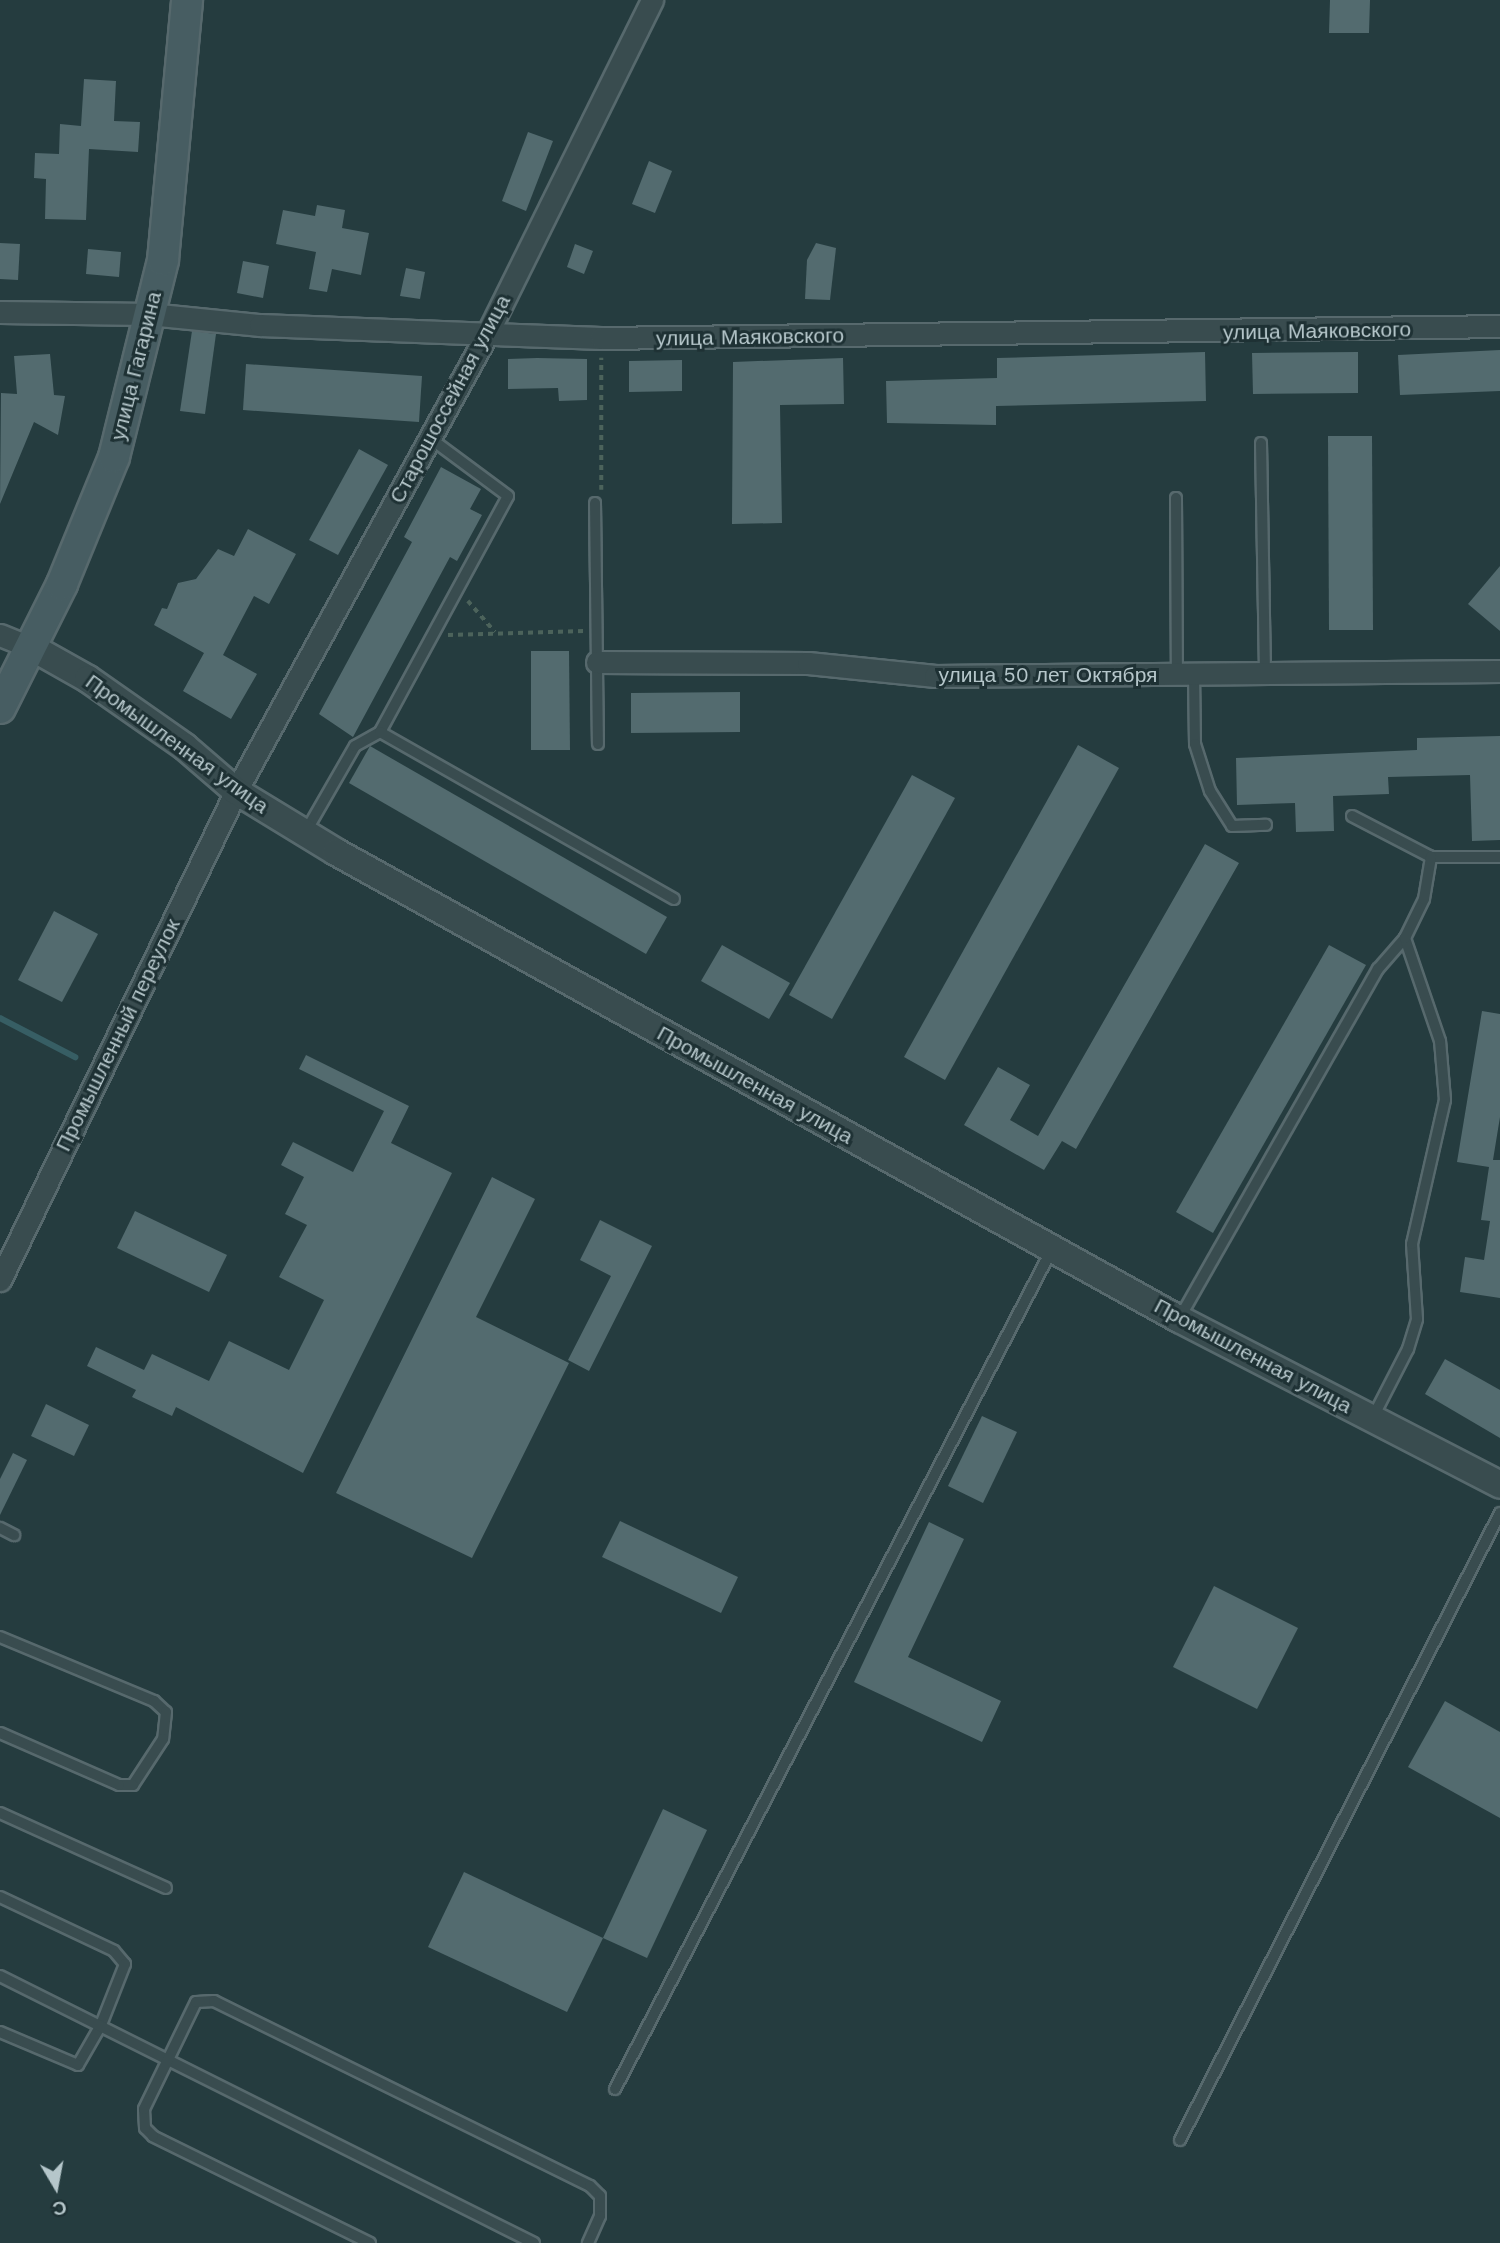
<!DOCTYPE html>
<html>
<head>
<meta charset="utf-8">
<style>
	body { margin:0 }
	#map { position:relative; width:1500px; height:2243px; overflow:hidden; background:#253c3f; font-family:"Work Sans",sans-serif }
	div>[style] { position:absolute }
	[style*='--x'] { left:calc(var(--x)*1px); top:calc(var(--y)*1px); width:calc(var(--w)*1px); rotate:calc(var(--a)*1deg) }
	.stream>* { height:6px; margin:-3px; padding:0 3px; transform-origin:3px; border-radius:3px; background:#375e64 }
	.building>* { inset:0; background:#536b6f }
	.path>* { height:3.5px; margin-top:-1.75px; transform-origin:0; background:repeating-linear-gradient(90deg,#4c635b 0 5px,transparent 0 10px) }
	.roads { filter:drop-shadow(2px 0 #57696d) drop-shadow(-2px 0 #57696d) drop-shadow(0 2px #57696d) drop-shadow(0 -2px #57696d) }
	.service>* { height:10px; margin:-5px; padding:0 5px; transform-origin:5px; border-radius:5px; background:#394c4f }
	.minor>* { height:21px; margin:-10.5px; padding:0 10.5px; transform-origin:10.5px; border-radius:10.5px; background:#394c4f }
	.tertiary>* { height:26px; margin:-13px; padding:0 13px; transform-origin:13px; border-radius:13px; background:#394c4f }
	.secondary>* { height:30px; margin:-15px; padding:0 15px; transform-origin:15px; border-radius:15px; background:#475d62 }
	span { translate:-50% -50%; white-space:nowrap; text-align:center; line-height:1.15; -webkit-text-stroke:6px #1e3134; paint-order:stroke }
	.street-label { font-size:21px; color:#b5c6ca }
	.north { position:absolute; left:21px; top:2152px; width:70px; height:70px; -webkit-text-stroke:5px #1e3134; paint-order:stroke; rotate:170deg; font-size:19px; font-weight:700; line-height:28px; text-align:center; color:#b5c6ca }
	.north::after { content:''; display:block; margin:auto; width:24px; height:32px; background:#b5c6ca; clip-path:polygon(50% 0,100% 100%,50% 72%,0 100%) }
</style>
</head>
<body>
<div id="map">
	<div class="stream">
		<div style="--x:0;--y:1018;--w:85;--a:27.5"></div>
	</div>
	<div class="building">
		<div style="clip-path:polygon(1330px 0,1370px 0,1369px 33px,1329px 33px)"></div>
		<div style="clip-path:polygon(84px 79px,116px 81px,114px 121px,140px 122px,138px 152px,89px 149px,86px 220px,45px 219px,46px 179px,34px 178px,35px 153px,59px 154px,60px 124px,81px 126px)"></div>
		<div style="clip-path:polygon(528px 132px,553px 141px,526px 211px,502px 201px)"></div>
		<div style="clip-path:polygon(649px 161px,672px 171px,655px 213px,632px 204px)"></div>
		<div style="clip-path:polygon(317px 205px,345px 210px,342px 228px,369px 233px,361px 275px,332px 269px,327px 292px,309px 289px,316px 252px,276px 244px,283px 210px,315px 216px)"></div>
		<div style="clip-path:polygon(0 243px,20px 244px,18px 280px,0 279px)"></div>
		<div style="clip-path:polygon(816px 243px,836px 248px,830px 300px,805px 299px,807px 260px)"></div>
		<div style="clip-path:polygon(575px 244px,593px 251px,584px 274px,567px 267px)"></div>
		<div style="clip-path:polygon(88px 249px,121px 252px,119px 277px,86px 274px)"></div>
		<div style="clip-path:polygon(243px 261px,269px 266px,263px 298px,237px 293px)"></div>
		<div style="clip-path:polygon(406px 268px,425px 272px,420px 299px,400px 296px)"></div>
		<div style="clip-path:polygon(192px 331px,216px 334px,205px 414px,180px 411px)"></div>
		<div style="clip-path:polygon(1500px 350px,1500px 391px,1400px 395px,1398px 355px)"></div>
		<div style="clip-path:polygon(1205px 352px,1206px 401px,996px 406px,996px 425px,887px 423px,886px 381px,997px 378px,997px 358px)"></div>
		<div style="clip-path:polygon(1358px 352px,1358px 393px,1253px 394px,1252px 353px)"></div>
		<div style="clip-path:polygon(50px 354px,54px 395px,65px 396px,58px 435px,34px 422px,0 504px,1px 393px,17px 394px,14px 356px)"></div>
		<div style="clip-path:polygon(537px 358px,587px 359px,587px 400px,559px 401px,558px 388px,508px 389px,508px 359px)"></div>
		<div style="clip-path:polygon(843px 358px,844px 404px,780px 405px,782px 523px,732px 524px,733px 362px)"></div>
		<div style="clip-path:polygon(682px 360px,682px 391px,629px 392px,629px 361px)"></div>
		<div style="clip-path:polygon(246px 364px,422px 376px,419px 422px,243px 410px)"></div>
		<div style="clip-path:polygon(1328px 436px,1372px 436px,1373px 630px,1329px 630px)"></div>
		<div style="clip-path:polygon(359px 449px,388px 465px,338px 555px,309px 540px)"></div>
		<div style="clip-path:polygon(441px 467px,481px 489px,470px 509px,482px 515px,457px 561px,450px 557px,353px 737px,319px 714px,412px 542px,404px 537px)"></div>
		<div style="clip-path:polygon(248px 529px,296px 554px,269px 604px,254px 596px,223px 655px,257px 674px,231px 719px,183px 691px,204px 653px,154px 625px,162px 608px,167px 609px,178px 583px,196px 579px,218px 549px,234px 556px)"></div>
		<div style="clip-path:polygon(1500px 566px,1500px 631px,1468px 604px)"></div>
		<div style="clip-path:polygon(531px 651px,569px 651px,570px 750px,531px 750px)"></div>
		<div style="clip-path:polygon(740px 692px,740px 732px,631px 733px,631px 693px)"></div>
		<div style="clip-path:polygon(1500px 736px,1500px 840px,1472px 841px,1470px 775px,1388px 777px,1389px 794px,1333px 796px,1334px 831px,1296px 832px,1295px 803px,1237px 805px,1236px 758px,1417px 750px,1417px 738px)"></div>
		<div style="clip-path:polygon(1078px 745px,1119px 768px,945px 1080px,904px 1057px)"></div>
		<div style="clip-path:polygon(370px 746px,667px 917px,646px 954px,349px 783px)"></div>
		<div style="clip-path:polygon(912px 775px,955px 798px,832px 1019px,789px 995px)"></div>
		<div style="clip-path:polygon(1205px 844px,1239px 863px,1076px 1149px,1062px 1141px,1044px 1170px,964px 1125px,998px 1067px,1030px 1085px,1010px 1120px,1038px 1136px)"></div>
		<div style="clip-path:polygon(54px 911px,98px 934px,62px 1002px,18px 980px)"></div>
		<div style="clip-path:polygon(722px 945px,790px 983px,769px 1019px,701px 981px)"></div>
		<div style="clip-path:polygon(1329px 945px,1366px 965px,1213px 1233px,1176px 1212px)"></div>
		<div style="clip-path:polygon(1482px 1011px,1500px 1014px,1500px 1117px,1493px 1160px,1500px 1160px,1500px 1298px,1460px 1292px,1465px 1257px,1484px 1260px,1490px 1221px,1481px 1220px,1489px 1167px,1457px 1162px)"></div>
		<div style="clip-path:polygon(306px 1055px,409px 1106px,391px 1143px,452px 1173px,303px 1473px,176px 1407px,172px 1416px,132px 1397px,136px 1390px,87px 1366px,96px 1347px,144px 1370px,152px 1354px,209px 1381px,229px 1341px,289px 1370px,324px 1300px,279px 1277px,307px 1225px,285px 1214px,304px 1177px,281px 1165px,293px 1142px,353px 1172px,384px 1111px,299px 1069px)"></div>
		<div style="clip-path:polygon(492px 1177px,535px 1199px,476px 1317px,569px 1363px,472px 1558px,336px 1493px)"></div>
		<div style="clip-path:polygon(135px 1211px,227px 1255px,209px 1292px,117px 1248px)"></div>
		<div style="clip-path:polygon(600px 1220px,652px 1246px,589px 1371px,568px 1360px,611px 1276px,580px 1260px)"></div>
		<div style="clip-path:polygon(1445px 1359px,1500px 1390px,1500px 1438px,1425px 1394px)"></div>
		<div style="clip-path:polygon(46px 1404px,89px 1425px,74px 1456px,31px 1436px)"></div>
		<div style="clip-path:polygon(982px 1416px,1017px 1432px,983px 1503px,948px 1486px)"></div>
		<div style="clip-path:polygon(13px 1453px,27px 1460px,0 1515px,0 1479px)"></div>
		<div style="clip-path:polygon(620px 1521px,738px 1577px,721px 1613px,602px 1557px)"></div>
		<div style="clip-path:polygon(929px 1522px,964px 1539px,908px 1657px,1001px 1701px,982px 1742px,854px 1682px)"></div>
		<div style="clip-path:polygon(1214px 1586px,1298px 1628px,1257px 1709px,1173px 1667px)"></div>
		<div style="clip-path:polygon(1445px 1701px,1500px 1732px,1500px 1818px,1408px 1767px)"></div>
		<div style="clip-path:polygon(663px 1809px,707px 1830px,647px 1958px,603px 1938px)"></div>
		<div style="clip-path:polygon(464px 1872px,603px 1938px,567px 2012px,428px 1947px)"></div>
	</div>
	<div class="path">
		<div style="--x:601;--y:490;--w:132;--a:-90"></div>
		<div style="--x:468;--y:601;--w:41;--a:48.9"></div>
		<div style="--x:448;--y:635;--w:136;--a:-1.7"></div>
	</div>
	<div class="roads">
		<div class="service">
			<div style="--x:1261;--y:443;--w:230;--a:89"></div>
			<div style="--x:1176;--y:498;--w:176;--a:89.7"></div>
			<div style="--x:595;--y:503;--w:241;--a:89.3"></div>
			<div style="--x:1194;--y:673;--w:71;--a:89.2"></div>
			<div style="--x:1195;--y:744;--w:49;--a:72.3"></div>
			<div style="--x:1210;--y:791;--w:41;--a:57.8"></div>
			<div style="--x:1232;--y:826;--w:34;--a:-2"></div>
			<div style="--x:380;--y:732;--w:268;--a:-61.5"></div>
			<div style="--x:508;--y:496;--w:97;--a:-143.4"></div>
			<div style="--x:1352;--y:816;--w:89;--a:27.4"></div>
			<div style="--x:1431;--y:857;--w:69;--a:0"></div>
			<div style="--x:305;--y:833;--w:100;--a:-60.1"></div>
			<div style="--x:355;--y:746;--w:29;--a:-29"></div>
			<div style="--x:380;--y:732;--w:338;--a:29.6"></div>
			<div style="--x:1179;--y:1319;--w:403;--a:-60.4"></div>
			<div style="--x:1378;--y:969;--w:41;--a:-48.9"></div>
			<div style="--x:1372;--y:1419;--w:79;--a:-62.8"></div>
			<div style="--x:1408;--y:1349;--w:31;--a:-73"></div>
			<div style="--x:1417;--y:1319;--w:75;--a:-93.8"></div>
			<div style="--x:1412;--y:1244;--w:148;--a:-77.1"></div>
			<div style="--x:1445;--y:1100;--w:59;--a:-94.8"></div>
			<div style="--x:1440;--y:1041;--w:109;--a:-108.8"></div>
			<div style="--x:1405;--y:938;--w:43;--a:-64"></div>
			<div style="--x:1424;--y:899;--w:43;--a:-80.5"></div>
			<div style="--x:0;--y:1528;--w:16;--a:27"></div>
			<div style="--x:0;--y:1637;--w:167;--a:22.6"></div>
			<div style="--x:154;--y:1701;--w:16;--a:43"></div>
			<div style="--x:166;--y:1712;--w:27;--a:96"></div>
			<div style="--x:163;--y:1739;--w:55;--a:123.1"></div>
			<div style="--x:133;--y:1785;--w:14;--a:180"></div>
			<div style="--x:119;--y:1785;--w:130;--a:-156.4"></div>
			<div style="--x:0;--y:1813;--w:182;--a:24.3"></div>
			<div style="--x:0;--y:1897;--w:126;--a:25.3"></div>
			<div style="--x:114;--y:1951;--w:17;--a:50"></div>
			<div style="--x:125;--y:1964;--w:66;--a:111.5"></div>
			<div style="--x:101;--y:2025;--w:46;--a:119.9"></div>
			<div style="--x:78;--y:2065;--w:85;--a:-157.1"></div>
			<div style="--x:0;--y:1976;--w:597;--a:26.57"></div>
			<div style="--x:615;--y:2089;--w:947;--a:-62.51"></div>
			<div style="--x:1180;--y:2140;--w:704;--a:-62.96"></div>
			<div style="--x:370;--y:2243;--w:242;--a:-153.8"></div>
			<div style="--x:153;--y:2136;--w:11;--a:-135"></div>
			<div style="--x:145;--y:2128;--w:19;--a:-93"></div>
			<div style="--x:144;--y:2109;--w:119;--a:-64.1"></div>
			<div style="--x:196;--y:2002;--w:18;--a:-3"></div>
			<div style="--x:214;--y:2001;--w:419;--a:26.2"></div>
			<div style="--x:590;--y:2186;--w:14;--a:45"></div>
			<div style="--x:600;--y:2196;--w:20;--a:90"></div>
			<div style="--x:600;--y:2216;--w:30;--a:114"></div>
		</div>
		<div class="minor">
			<div style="--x:0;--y:312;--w:149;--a:0.8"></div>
			<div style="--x:149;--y:314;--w:112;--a:5.7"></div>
			<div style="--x:260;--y:325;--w:341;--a:2.2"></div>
			<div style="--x:601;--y:338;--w:899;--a:-0.76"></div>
			<div style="--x:0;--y:635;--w:35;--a:22"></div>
			<div style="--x:597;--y:662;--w:211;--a:0.3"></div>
			<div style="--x:808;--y:663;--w:128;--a:5.8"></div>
			<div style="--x:935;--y:676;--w:565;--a:-0.51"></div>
			<div style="--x:0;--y:1280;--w:543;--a:-64.24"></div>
			<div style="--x:236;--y:791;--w:521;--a:-61.22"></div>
			<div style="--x:487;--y:334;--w:373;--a:-63.7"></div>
		</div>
		<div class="tertiary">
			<div style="--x:33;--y:648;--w:63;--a:29.4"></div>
			<div style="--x:88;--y:679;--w:118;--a:35"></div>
			<div style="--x:185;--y:747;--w:67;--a:40.8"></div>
			<div style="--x:236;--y:791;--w:117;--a:31.4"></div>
			<div style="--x:336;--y:852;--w:964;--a:28.99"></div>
			<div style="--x:1179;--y:1319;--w:361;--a:27.3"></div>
		</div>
		<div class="secondary">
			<div style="--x:0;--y:708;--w:139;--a:-63.4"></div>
			<div style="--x:62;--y:584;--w:137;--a:-67.7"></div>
			<div style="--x:114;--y:457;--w:203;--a:-76"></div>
			<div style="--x:163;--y:260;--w:261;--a:-84.7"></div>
		</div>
	</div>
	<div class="street-label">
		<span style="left:1317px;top:331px;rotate:-1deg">улица Маяковского</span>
		<span style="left:750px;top:337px;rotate:-1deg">улица Маяковского</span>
		<span style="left:136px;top:366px;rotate:-76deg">улица Гагарина</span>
		<span style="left:450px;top:399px;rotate:-62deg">Старошоссейная улица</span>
		<span style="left:1048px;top:675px">улица 50 лет Октября</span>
		<span style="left:177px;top:744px;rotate:36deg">Промышленная улица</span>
		<span style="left:118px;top:1035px;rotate:-64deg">Промышленный переулок</span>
		<span style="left:755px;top:1085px;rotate:29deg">Промышленная улица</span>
		<span style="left:1253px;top:1356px;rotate:28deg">Промышленная улица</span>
	</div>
	<div class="north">С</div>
</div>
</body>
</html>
